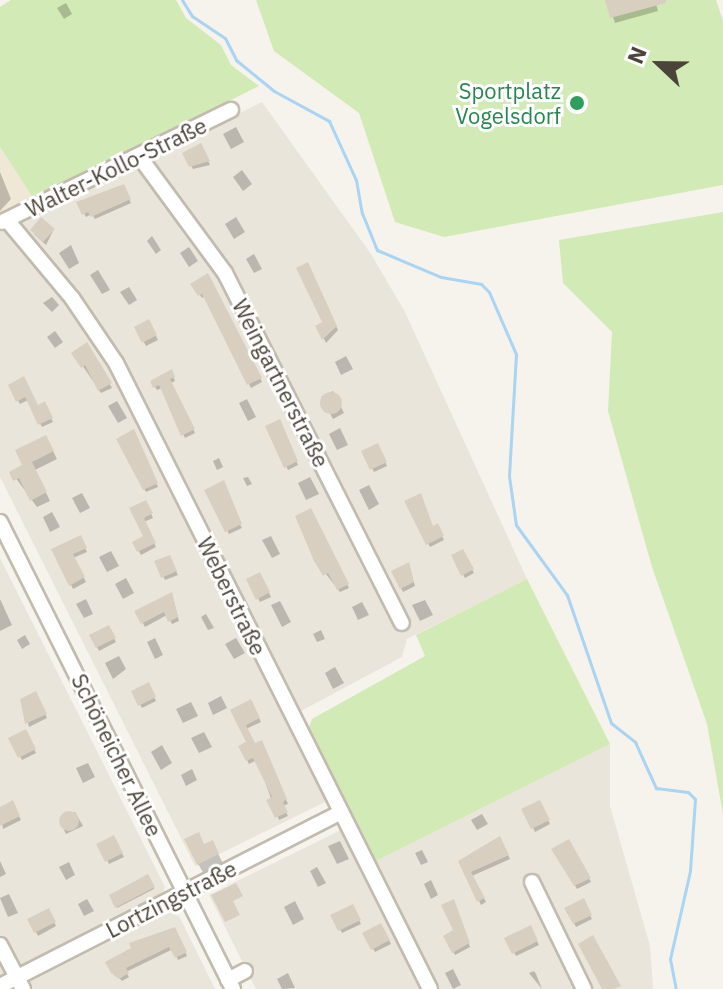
<!DOCTYPE html>
<html>
<head>
<meta charset="utf-8">
<style>
	body { margin:0 }
	#map { position:relative; width:723px; height:989px; overflow:hidden; background:#f6f3ec; font-family:"IBM Plex Sans",sans-serif }
	div>[style] { position:absolute }
	[style*='--x'] { left:calc(var(--x)*1px); top:calc(var(--y)*1px); width:calc(var(--w)*1px); rotate:calc(var(--a)*1deg) }
	.residential>* { inset:0; background:#eae5da }
	.education>* { inset:0; background:#efe8d6 }
	.green>* { inset:0; background:#d2eab5 }
	.shadow>* { inset:0; background:#0003 }
	.stream>* { height:3px; margin:-1.5px; padding:0 1.5px; transform-origin:1.5px; border-radius:1.5px; background:#a9d4f2 }
	.building>* { inset:0; background:#d8cfc1 }
	.round { border-radius:50% }
	.roads { filter:drop-shadow(2px 0 #c2bbae) drop-shadow(-2px 0 #c2bbae) drop-shadow(0 2px #c2bbae) drop-shadow(0 -2px #c2bbae) }
	.minor>* { height:14px; margin:-7px; padding:0 7px; transform-origin:7px; border-radius:7px; background:#fff }
	.dots>* { width:22px; height:22px; translate:-50% -50%; box-sizing:border-box; border:4px solid #fff; border-radius:50% }
	span { translate:-50% -50%; white-space:nowrap; text-align:center; line-height:1.15; -webkit-text-stroke:6px #fff; paint-order:stroke }
	.leisure-label { font-size:22px; color:#27864d }
	.right { translate:-100% -50%; text-align:right }
	.street-label { font-size:22px; color:#4b4439 }
	.north { position:absolute; left:619px; top:24px; width:80px; height:80px; -webkit-text-stroke:6px #fff; paint-order:stroke; rotate:292deg; font-size:22px; font-weight:700; line-height:32px; text-align:center; color:#4b4439 }
	.north::after { content:''; display:block; margin:auto; width:28px; height:36px; background:#4b4439; clip-path:polygon(50% 0,100% 100%,50% 72%,0 100%) }
</style>
</head>
<body>
<div id="map">
	<div class="residential">
		<div style="clip-path:polygon(262px 102px,371px 254px,405px 312px,527px 579px,407px 639px,402px 657px,286px 719px,327px 801px,195px 866px,0 477px,0 232px)"></div>
		<div style="clip-path:polygon(0 558px,165px 887px,161px 898px,0 979px)"></div>
		<div style="clip-path:polygon(610px 744px,610px 806px,650px 946px,653px 989px,256px 989px,209px 895px,341px 830px,376px 861px)"></div>
		<div style="clip-path:polygon(169px 912px,179px 916px,215px 989px,15px 989px)"></div>
	</div>
	<div class="education">
		<div style="clip-path:polygon(0 147px,33px 198px,0 214px)"></div>
	</div>
	<div class="green">
		<div style="clip-path:polygon(11px 0,176px 0,186px 18px,221px 45px,231px 65px,259px 86px,33px 198px,0 147px,0 7px)"></div>
		<div style="clip-path:polygon(256px 0,716px 0,723px 21px,723px 185px,444px 237px,395px 222px,359px 113px,274px 51px)"></div>
		<div style="clip-path:polygon(723px 212px,723px 814px,707px 724px,652px 567px,608px 411px,612px 332px,563px 283px,559px 240px)"></div>
		<div style="clip-path:polygon(527px 579px,610px 744px,376px 861px,309px 728px,312px 719px,425px 656px,416px 635px)"></div>
	</div>
	<div class="shadow">
		<div style="clip-path:polygon(607px 0,655px 0,658px 11px,615px 23px)"></div>
		<div style="clip-path:polygon(66px 3px,72px 14px,64px 19px,57px 8px)"></div>
		<div style="clip-path:polygon(236px 127px,244px 142px,231px 149px,223px 134px)"></div>
		<div style="clip-path:polygon(201px 146px,210px 165px,193px 169px,185px 154px)"></div>
		<div style="clip-path:polygon(242px 170px,252px 184px,243px 191px,233px 177px)"></div>
		<div style="clip-path:polygon(0 172px,11px 199px,0 211px)"></div>
		<div style="clip-path:polygon(123px 187px,131px 203px,95px 219px,92px 214px,86px 217px,78px 203px)"></div>
		<div style="clip-path:polygon(236px 217px,245px 232px,234px 239px,225px 224px)"></div>
		<div style="clip-path:polygon(53px 231px,46px 245px,34px 234px)"></div>
		<div style="clip-path:polygon(152px 236px,161px 250px,156px 254px,147px 241px)"></div>
		<div style="clip-path:polygon(71px 245px,79px 263px,69px 269px,59px 253px)"></div>
		<div style="clip-path:polygon(189px 247px,198px 261px,189px 267px,180px 253px)"></div>
		<div style="clip-path:polygon(254px 254px,262px 269px,254px 273px,246px 259px)"></div>
		<div style="clip-path:polygon(307px 265px,338px 330px,326px 343px,318px 327px,325px 323px)"></div>
		<div style="clip-path:polygon(98px 270px,110px 290px,102px 294px,90px 275px)"></div>
		<div style="clip-path:polygon(207px 276px,262px 382px,251px 388px,205px 296px,202px 298px,193px 285px)"></div>
		<div style="clip-path:polygon(129px 287px,137px 300px,129px 305px,120px 292px)"></div>
		<div style="clip-path:polygon(52px 297px,59px 305px,52px 312px,43px 303px)"></div>
		<div style="clip-path:polygon(148px 321px,158px 340px,146px 346px,136px 327px)"></div>
		<div style="clip-path:polygon(55px 331px,63px 342px,55px 348px,47px 337px)"></div>
		<div style="clip-path:polygon(87px 344px,112px 388px,101px 393px,74px 353px)"></div>
		<div style="clip-path:polygon(346px 356px,353px 369px,341px 375px,335px 362px)"></div>
		<div style="clip-path:polygon(171px 372px,175px 381px,171px 383px,195px 433px,185px 438px,162px 388px,157px 390px,152px 382px)"></div>
		<div style="clip-path:polygon(23px 379px,38px 407px,44px 404px,53px 422px,42px 427px,28px 400px,20px 404px,10px 386px)"></div>
		<div style="clip-path:polygon(333px 391px,344px 413px,333px 419px,321px 397px)"></div>
		<div style="clip-path:polygon(247px 399px,256px 417px,248px 421px,239px 403px)"></div>
		<div style="clip-path:polygon(117px 401px,127px 418px,118px 423px,108px 406px)"></div>
		<div style="clip-path:polygon(282px 425px,298px 465px,288px 470px,267px 427px)"></div>
		<div style="clip-path:polygon(340px 428px,348px 445px,337px 450px,329px 434px)"></div>
		<div style="clip-path:polygon(133px 432px,158px 487px,146px 492px,118px 440px)"></div>
		<div style="clip-path:polygon(46px 437px,57px 459px,35px 470px,50px 501px,37px 507px,12px 473px,25px 466px)"></div>
		<div style="clip-path:polygon(377px 445px,387px 466px,374px 472px,364px 452px)"></div>
		<div style="clip-path:polygon(219px 458px,223px 467px,217px 470px,213px 461px)"></div>
		<div style="clip-path:polygon(248px 477px,252px 484px,247px 486px,243px 478px)"></div>
		<div style="clip-path:polygon(310px 477px,319px 494px,306px 500px,298px 483px)"></div>
		<div style="clip-path:polygon(369px 485px,379px 504px,369px 510px,359px 490px)"></div>
		<div style="clip-path:polygon(207px 491px,225px 498px,242px 528px,229px 534px)"></div>
		<div style="clip-path:polygon(82px 493px,90px 508px,80px 513px,72px 498px)"></div>
		<div style="clip-path:polygon(146px 502px,153px 518px,144px 522px,156px 547px,141px 555px,134px 542px,146px 536px,132px 509px)"></div>
		<div style="clip-path:polygon(407px 502px,432px 528px,437px 526px,444px 540px,430px 547px)"></div>
		<div style="clip-path:polygon(310px 511px,349px 588px,340px 592px,315px 560px)"></div>
		<div style="clip-path:polygon(52px 512px,60px 527px,50px 532px,43px 517px)"></div>
		<div style="clip-path:polygon(271px 536px,280px 554px,272px 558px,262px 540px)"></div>
		<div style="clip-path:polygon(80px 538px,87px 552px,73px 558px,86px 582px,73px 589px,54px 549px)"></div>
		<div style="clip-path:polygon(111px 551px,119px 566px,107px 572px,99px 557px)"></div>
		<div style="clip-path:polygon(462px 551px,474px 573px,465px 578px,453px 556px)"></div>
		<div style="clip-path:polygon(170px 558px,178px 575px,165px 580px,156px 562px)"></div>
		<div style="clip-path:polygon(408px 565px,415px 586px,403px 592px,393px 572px)"></div>
		<div style="clip-path:polygon(260px 575px,271px 597px,260px 602px,249px 580px)"></div>
		<div style="clip-path:polygon(126px 578px,134px 593px,123px 599px,115px 584px)"></div>
		<div style="clip-path:polygon(172px 594px,179px 621px,172px 624px,167px 615px,145px 627px,137px 612px)"></div>
		<div style="clip-path:polygon(0 599px,12px 625px,0 631px)"></div>
		<div style="clip-path:polygon(86px 599px,93px 614px,84px 618px,76px 604px)"></div>
		<div style="clip-path:polygon(425px 600px,433px 615px,420px 621px,412px 605px)"></div>
		<div style="clip-path:polygon(280px 601px,291px 622px,282px 627px,271px 605px)"></div>
		<div style="clip-path:polygon(362px 602px,369px 615px,358px 620px,352px 607px)"></div>
		<div style="clip-path:polygon(206px 614px,214px 628px,208px 630px,201px 617px)"></div>
		<div style="clip-path:polygon(108px 627px,116px 642px,99px 651px,92px 636px)"></div>
		<div style="clip-path:polygon(321px 630px,325px 639px,317px 642px,313px 634px)"></div>
		<div style="clip-path:polygon(25px 635px,30px 644px,22px 649px,17px 640px)"></div>
		<div style="clip-path:polygon(155px 638px,163px 655px,155px 659px,147px 642px)"></div>
		<div style="clip-path:polygon(236px 638px,245px 653px,234px 659px,225px 644px)"></div>
		<div style="clip-path:polygon(119px 656px,126px 669px,113px 679px,105px 663px)"></div>
		<div style="clip-path:polygon(335px 667px,344px 683px,333px 689px,325px 673px)"></div>
		<div style="clip-path:polygon(148px 685px,156px 701px,142px 708px,133px 692px)"></div>
		<div style="clip-path:polygon(35px 693px,47px 718px,29px 727px,22px 700px)"></div>
		<div style="clip-path:polygon(221px 696px,227px 708px,213px 715px,208px 703px)"></div>
		<div style="clip-path:polygon(191px 702px,198px 716px,183px 723px,176px 709px)"></div>
		<div style="clip-path:polygon(251px 702px,261px 722px,246px 729px,255px 746px,263px 746px,288px 804px,283px 806px,288px 816px,279px 820px,257px 760px,249px 764px,241px 747px,248px 743px,233px 711px)"></div>
		<div style="clip-path:polygon(25px 732px,36px 753px,22px 760px,11px 739px)"></div>
		<div style="clip-path:polygon(204px 732px,212px 747px,199px 753px,191px 738px)"></div>
		<div style="clip-path:polygon(162px 745px,172px 763px,161px 770px,151px 752px)"></div>
		<div style="clip-path:polygon(88px 763px,95px 777px,83px 783px,76px 768px)"></div>
		<div style="clip-path:polygon(192px 769px,197px 780px,186px 786px,181px 775px)"></div>
		<div style="clip-path:polygon(12px 803px,21px 820px,3px 829px,0 809px)"></div>
		<div style="clip-path:polygon(539px 803px,550px 824px,535px 832px,524px 810px)"></div>
		<div style="clip-path:polygon(75px 812px,83px 826px,66px 834px,59px 820px)"></div>
		<div style="clip-path:polygon(482px 814px,488px 824px,477px 830px,471px 820px)"></div>
		<div style="clip-path:polygon(113px 837px,124px 857px,109px 864px,99px 845px)"></div>
		<div style="clip-path:polygon(499px 838px,510px 859px,472px 876px,486px 902px,481px 905px,461px 862px)"></div>
		<div style="clip-path:polygon(340px 841px,349px 859px,337px 864px,328px 846px)"></div>
		<div style="clip-path:polygon(212px 842px,225px 867px,206px 877px,198px 864px,204px 846px)"></div>
		<div style="clip-path:polygon(568px 842px,591px 882px,577px 889px,554px 849px)"></div>
		<div style="clip-path:polygon(422px 850px,428px 862px,421px 865px,415px 853px)"></div>
		<div style="clip-path:polygon(0 861px,6px 874px,0 877px)"></div>
		<div style="clip-path:polygon(69px 862px,75px 875px,66px 880px,59px 867px)"></div>
		<div style="clip-path:polygon(317px 867px,326px 883px,318px 887px,310px 871px)"></div>
		<div style="clip-path:polygon(148px 877px,154px 889px,117px 908px,112px 896px)"></div>
		<div style="clip-path:polygon(431px 880px,438px 895px,431px 899px,424px 884px)"></div>
		<div style="clip-path:polygon(9px 894px,18px 913px,8px 917px,0 898px)"></div>
		<div style="clip-path:polygon(87px 899px,94px 911px,84px 916px,78px 904px)"></div>
		<div style="clip-path:polygon(295px 901px,304px 919px,293px 925px,284px 907px)"></div>
		<div style="clip-path:polygon(583px 901px,592px 919px,576px 927px,567px 909px)"></div>
		<div style="clip-path:polygon(455px 905px,470px 947px,455px 955px,446px 937px,456px 931px)"></div>
		<div style="clip-path:polygon(352px 907px,361px 924px,342px 933px,333px 916px)"></div>
		<div style="clip-path:polygon(48px 910px,56px 926px,38px 936px,30px 920px)"></div>
		<div style="clip-path:polygon(381px 925px,391px 944px,375px 952px,365px 934px)"></div>
		<div style="clip-path:polygon(530px 928px,539px 945px,516px 956px,507px 939px)"></div>
		<div style="clip-path:polygon(174px 929px,187px 956px,178px 960px,173px 949px,126px 972px,129px 977px,122px 981px,110px 966px)"></div>
		<div style="clip-path:polygon(453px 969px,461px 985px,453px 989px,445px 973px)"></div>
		<div style="clip-path:polygon(534px 971px,536px 974px,542px 989px,529px 973px)"></div>
		<div style="clip-path:polygon(288px 973px,295px 988px,282px 989px,277px 979px)"></div>
	</div>
	<div class="stream">
		<div style="--x:182;--y:0;--w:19;--a:58"></div>
		<div style="--x:192;--y:16;--w:40;--a:34"></div>
		<div style="--x:225;--y:38;--w:25;--a:63"></div>
		<div style="--x:236;--y:60;--w:49;--a:39.2"></div>
		<div style="--x:274;--y:91;--w:63;--a:28.6"></div>
		<div style="--x:329;--y:121;--w:65;--a:65.4"></div>
		<div style="--x:356;--y:180;--w:34;--a:80"></div>
		<div style="--x:362;--y:213;--w:40;--a:68"></div>
		<div style="--x:377;--y:250;--w:69;--a:22.9"></div>
		<div style="--x:441;--y:277;--w:41;--a:9.9"></div>
		<div style="--x:481;--y:284;--w:11;--a:45"></div>
		<div style="--x:489;--y:292;--w:68;--a:66.5"></div>
		<div style="--x:516;--y:354;--w:122;--a:93.3"></div>
		<div style="--x:509;--y:476;--w:49;--a:81.9"></div>
		<div style="--x:516;--y:525;--w:87;--a:53.9"></div>
		<div style="--x:567;--y:595;--w:135;--a:71"></div>
		<div style="--x:611;--y:723;--w:31;--a:38"></div>
		<div style="--x:635;--y:742;--w:51;--a:65.5"></div>
		<div style="--x:656;--y:788;--w:32;--a:7"></div>
		<div style="--x:688;--y:792;--w:10;--a:45"></div>
		<div style="--x:695;--y:799;--w:72;--a:94"></div>
		<div style="--x:690;--y:871;--w:90;--a:102.8"></div>
		<div style="--x:670;--y:959;--w:31;--a:79"></div>
	</div>
	<div class="building">
		<div style="clip-path:polygon(605px 0,666px 0,666px 3px,610px 18px)"></div>
		<div style="clip-path:polygon(201px 143px,210px 161px,189px 167px,182px 153px)"></div>
		<div style="clip-path:polygon(124px 184px,131px 199px,91px 217px,88px 212px,82px 215px,76px 202px)"></div>
		<div style="clip-path:polygon(41px 217px,55px 229px,43px 242px,30px 230px)"></div>
		<div style="clip-path:polygon(308px 262px,337px 326px,322px 340px,315px 326px,322px 322px,296px 268px)"></div>
		<div style="clip-path:polygon(208px 273px,262px 378px,247px 385px,202px 294px,198px 296px,190px 284px)"></div>
		<div style="clip-path:polygon(149px 319px,157px 335px,142px 343px,134px 327px)"></div>
		<div style="clip-path:polygon(87px 342px,112px 383px,98px 391px,85px 365px,81px 368px,71px 353px)"></div>
		<div style="clip-path:polygon(172px 369px,175px 377px,170px 379px,195px 429px,181px 436px,159px 385px,153px 388px,150px 381px)"></div>
		<div style="clip-path:polygon(24px 376px,38px 405px,45px 401px,53px 418px,38px 425px,25px 397px,16px 402px,8px 385px)"></div>
		<div class="round" style="left:320px;top:392px;width:22px;height:22px"></div>
		<div style="clip-path:polygon(280px 419px,298px 461px,284px 468px,265px 426px)"></div>
		<div style="clip-path:polygon(134px 429px,158px 483px,143px 490px,116px 439px)"></div>
		<div style="clip-path:polygon(46px 435px,54px 451px,32px 462px,47px 492px,30px 501px,19px 478px,13px 481px,9px 472px,22px 465px,15px 450px)"></div>
		<div style="clip-path:polygon(378px 443px,387px 462px,370px 470px,361px 451px)"></div>
		<div style="clip-path:polygon(224px 480px,242px 524px,225px 532px,204px 490px)"></div>
		<div style="clip-path:polygon(421px 493px,433px 526px,438px 523px,444px 536px,426px 545px,404px 501px)"></div>
		<div style="clip-path:polygon(146px 500px,153px 513px,144px 518px,156px 543px,137px 552px,132px 542px,143px 536px,129px 508px)"></div>
		<div style="clip-path:polygon(311px 508px,349px 584px,337px 590px,328px 573px,323px 576px,314px 561px,295px 516px)"></div>
		<div style="clip-path:polygon(81px 535px,87px 548px,73px 554px,85px 577px,69px 586px,51px 549px)"></div>
		<div style="clip-path:polygon(463px 549px,474px 569px,461px 576px,451px 555px)"></div>
		<div style="clip-path:polygon(170px 555px,177px 571px,161px 578px,154px 561px)"></div>
		<div style="clip-path:polygon(409px 562px,414px 582px,400px 589px,391px 571px)"></div>
		<div style="clip-path:polygon(260px 572px,270px 592px,256px 600px,246px 579px)"></div>
		<div style="clip-path:polygon(172px 592px,178px 617px,168px 622px,164px 612px,141px 624px,134px 611px)"></div>
		<div style="clip-path:polygon(109px 625px,116px 638px,96px 648px,89px 635px)"></div>
		<div style="clip-path:polygon(149px 682px,156px 697px,138px 706px,131px 691px)"></div>
		<div style="clip-path:polygon(36px 691px,47px 714px,25px 724px,20px 699px)"></div>
		<div style="clip-path:polygon(251px 699px,260px 718px,246px 725px,255px 743px,262px 740px,287px 799px,283px 802px,288px 812px,275px 818px,266px 800px,272px 797px,253px 758px,246px 761px,238px 746px,246px 742px,230px 710px)"></div>
		<div style="clip-path:polygon(26px 729px,36px 749px,18px 758px,8px 738px)"></div>
		<div style="clip-path:polygon(13px 800px,20px 816px,0 826px,0 807px)"></div>
		<div style="clip-path:polygon(540px 800px,550px 820px,531px 829px,521px 809px)"></div>
		<div class="round" style="left:59px;top:811px;width:20px;height:20px"></div>
		<div style="clip-path:polygon(199px 832px,204px 844px,213px 840px,219px 854px,197px 865px,184px 839px)"></div>
		<div style="clip-path:polygon(114px 835px,123px 853px,105px 862px,96px 844px)"></div>
		<div style="clip-path:polygon(500px 836px,509px 855px,471px 872px,485px 898px,477px 902px,458px 861px)"></div>
		<div style="clip-path:polygon(569px 839px,591px 878px,574px 886px,551px 849px)"></div>
		<div style="clip-path:polygon(148px 874px,155px 887px,115px 908px,109px 895px)"></div>
		<div style="clip-path:polygon(236px 883px,243px 896px,233px 901px,240px 915px,225px 922px,211px 895px)"></div>
		<div style="clip-path:polygon(584px 898px,592px 915px,573px 924px,564px 908px)"></div>
		<div style="clip-path:polygon(454px 899px,470px 943px,452px 953px,443px 936px,453px 930px,441px 905px)"></div>
		<div style="clip-path:polygon(353px 904px,361px 920px,338px 931px,330px 915px)"></div>
		<div style="clip-path:polygon(49px 908px,56px 922px,34px 933px,27px 919px)"></div>
		<div style="clip-path:polygon(381px 923px,390px 940px,371px 950px,362px 933px)"></div>
		<div style="clip-path:polygon(531px 925px,538px 941px,512px 954px,504px 938px)"></div>
		<div style="clip-path:polygon(175px 927px,187px 952px,175px 958px,169px 947px,126px 968px,129px 973px,119px 979px,111px 973px,105px 962px,131px 948px,129px 943px)"></div>
		<div style="clip-path:polygon(593px 935px,621px 986px,614px 989px,602px 989px,578px 944px)"></div>
	</div>
	<div class="roads">
		<div class="minor">
			<div style="--x:139;--y:156;--w:145;--a:53.7"></div>
			<div style="--x:225;--y:273;--w:392;--a:63.2"></div>
			<div style="--x:7;--y:220;--w:102;--a:50.2"></div>
			<div style="--x:72;--y:298;--w:78;--a:55.9"></div>
			<div style="--x:116;--y:363;--w:700;--a:63.36"></div>
			<div style="--x:2;--y:222;--w:255;--a:-26.1"></div>
			<div style="--x:0;--y:522;--w:522;--a:63.48"></div>
			<div style="--x:532;--y:882;--w:119;--a:64.1"></div>
			<div style="--x:0;--y:945;--w:50;--a:62.4"></div>
			<div style="--x:228;--y:980;--w:19;--a:-28"></div>
			<div style="--x:0;--y:986;--w:383;--a:-27"></div>
		</div>
	</div>
	<div class="dots">
		<div style="left:577px;top:103px;background:#2e9e5b"></div>
	</div>
	<div class="leisure-label">
		<span class="right" style="left:561px;top:103px">Sportplatz<br>Vogelsdorf</span>
	</div>
	<div class="street-label">
		<span style="left:116px;top:167px;rotate:-26deg">Walter-Kollo-Straße</span>
		<span style="left:281px;top:383px;rotate:63deg">Weingartnerstraße</span>
		<span style="left:232px;top:596px;rotate:64deg">Weberstraße</span>
		<span style="left:117px;top:755px;rotate:64deg">Schöneicher Allee</span>
		<span style="left:171px;top:899px;rotate:-27deg">Lortzingstraße</span>
	</div>
	<div class="north">N</div>
</div>
</body>
</html>
